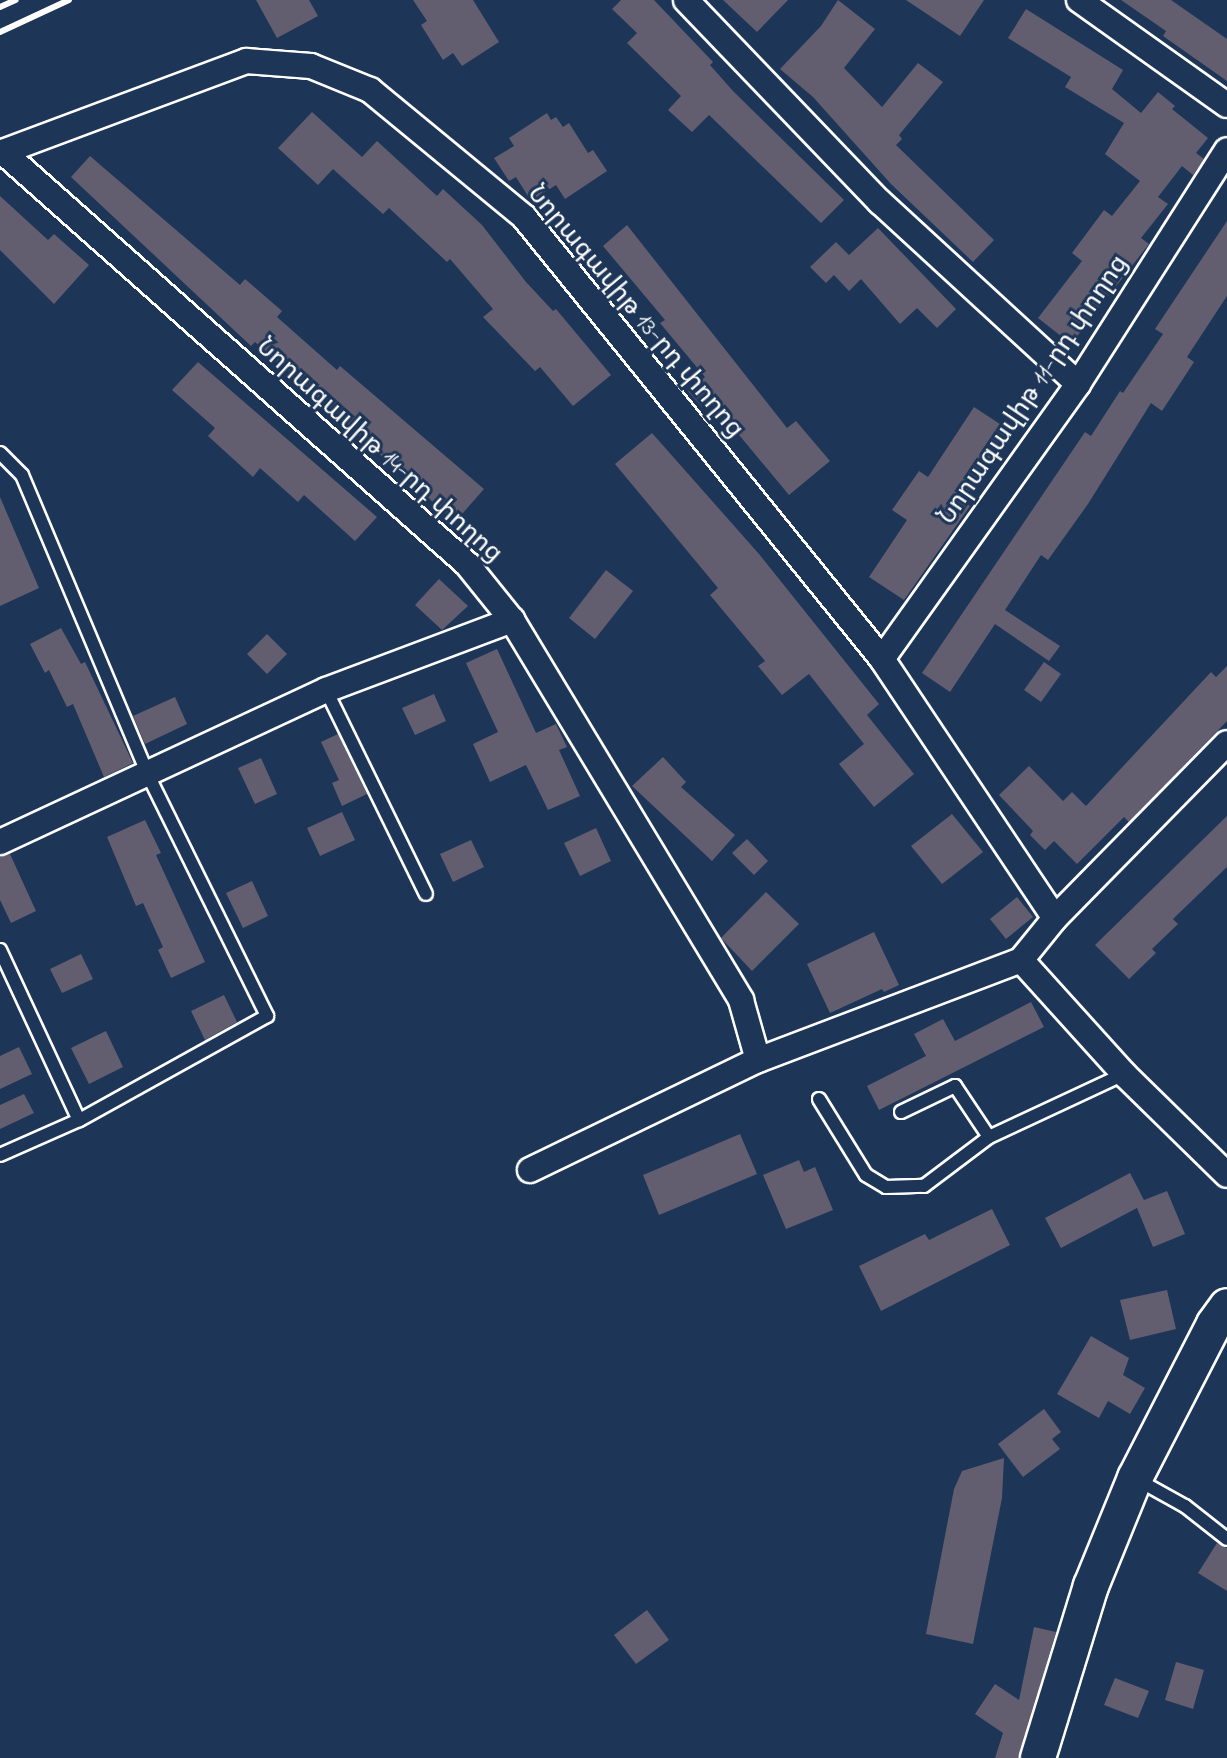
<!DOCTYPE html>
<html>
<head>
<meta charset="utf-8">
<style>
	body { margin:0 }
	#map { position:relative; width:1227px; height:1758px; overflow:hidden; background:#1d3557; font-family:"Indie Flower","Noto Sans Armenian",sans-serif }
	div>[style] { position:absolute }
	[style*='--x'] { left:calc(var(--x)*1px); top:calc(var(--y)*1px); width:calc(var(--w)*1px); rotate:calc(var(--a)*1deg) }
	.building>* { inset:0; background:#625e70 }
	.roads { filter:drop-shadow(2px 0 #fff) drop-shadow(-2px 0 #fff) drop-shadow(0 2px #fff) drop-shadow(0 -2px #fff) }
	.lane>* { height:12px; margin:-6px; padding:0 6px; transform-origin:6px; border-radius:6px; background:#1d3557 }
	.street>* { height:24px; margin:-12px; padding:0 12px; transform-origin:12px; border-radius:12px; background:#1d3557 }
	.secondary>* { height:34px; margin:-17px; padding:0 17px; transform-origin:17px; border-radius:17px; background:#1d3557 }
	.rail>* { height:6px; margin:-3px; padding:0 3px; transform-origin:3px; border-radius:3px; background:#fff }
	span { translate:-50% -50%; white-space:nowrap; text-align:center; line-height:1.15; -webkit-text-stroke:6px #1d3557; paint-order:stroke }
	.street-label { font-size:26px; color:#fff }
</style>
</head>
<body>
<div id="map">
	<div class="building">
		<div style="clip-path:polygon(256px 0,309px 0,318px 16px,277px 38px)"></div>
		<div style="clip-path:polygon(413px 0,473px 0,499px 42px,462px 66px,453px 53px,443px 60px,421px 25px,427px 21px)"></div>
		<div style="clip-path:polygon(621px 0,654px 0,713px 62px,710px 65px,733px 91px,844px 200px,821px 223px,709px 115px,692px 132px,668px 110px,681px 96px,627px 43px,637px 33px,612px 9px)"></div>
		<div style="clip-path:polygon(723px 0,788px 0,757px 32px)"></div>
		<div style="clip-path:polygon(838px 0,875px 29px,844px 68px,882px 107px,918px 63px,943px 82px,899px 135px,902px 139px,896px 145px,994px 240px,973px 262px,891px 184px,813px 97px,780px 69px,821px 26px)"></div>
		<div style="clip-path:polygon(906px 0,984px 0,960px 36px)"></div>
		<div style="clip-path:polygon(1121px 0,1171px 0,1227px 39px,1227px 81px,1163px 36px,1166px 31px)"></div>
		<div style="clip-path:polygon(1026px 9px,1123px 70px,1112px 89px,1141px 113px,1158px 92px,1175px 106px,1172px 109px,1208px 138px,1196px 153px,1204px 159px,1193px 175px,1182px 166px,1158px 197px,1168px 204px,1141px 238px,1149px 244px,1071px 344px,1038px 318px,1082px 261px,1072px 253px,1104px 210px,1112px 216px,1140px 181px,1105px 154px,1124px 123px,1065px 87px,1071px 77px,1008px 38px)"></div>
		<div style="clip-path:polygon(312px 112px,362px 157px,377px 141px,437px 196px,443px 189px,482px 225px,526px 282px,553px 311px,556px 309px,611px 375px,573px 406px,540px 367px,535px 371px,483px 317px,493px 309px,450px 259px,447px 262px,389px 208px,383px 214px,333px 169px,318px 185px,278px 148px)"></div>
		<div style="clip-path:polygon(547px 113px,551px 120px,556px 117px,563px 127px,569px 123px,588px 153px,593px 150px,607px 171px,565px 199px,556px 185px,531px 201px,516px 177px,509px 181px,494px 158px,514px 146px,509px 138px)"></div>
		<div style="clip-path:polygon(90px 156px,240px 285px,245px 279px,282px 311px,277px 317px,337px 370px,340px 366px,484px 489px,455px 522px,255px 342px,251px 346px,71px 177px)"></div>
		<div style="clip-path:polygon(0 196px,48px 240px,54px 234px,89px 265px,54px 304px,0 250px)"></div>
		<div style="clip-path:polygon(1227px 221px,1227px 296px,1187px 357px,1194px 362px,1162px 411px,1151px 403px,1088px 504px,1048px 560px,1041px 555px,1005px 610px,1060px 646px,1049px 661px,995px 624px,950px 692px,922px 673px,1085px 432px,1091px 436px,1120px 391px,1123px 393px,1163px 334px,1155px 329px)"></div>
		<div style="clip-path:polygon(627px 225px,787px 428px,796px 421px,830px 461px,789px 495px,710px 400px,702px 407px,688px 391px,705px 377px,660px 323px,665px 320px,603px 246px)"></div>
		<div style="clip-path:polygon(878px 228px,956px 309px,937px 328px,917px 308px,900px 324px,861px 279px,849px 291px,834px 275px,826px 283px,810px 267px,836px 242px,849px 255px)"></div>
		<div style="clip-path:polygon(198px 362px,377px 517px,355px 541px,304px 495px,298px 502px,260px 468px,253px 477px,208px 436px,215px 428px,172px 390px)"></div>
		<div style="clip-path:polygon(974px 407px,1009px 430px,963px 501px,970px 506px,904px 600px,869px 577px,907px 520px,892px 510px,919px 471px,928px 477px)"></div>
		<div style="clip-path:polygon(652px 433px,759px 554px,879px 704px,867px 715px,914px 774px,874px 807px,839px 764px,864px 744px,809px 674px,782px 695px,758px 666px,765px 661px,710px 595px,718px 588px,615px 464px)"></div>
		<div style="clip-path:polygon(0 497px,39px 588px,0 606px)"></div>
		<div style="clip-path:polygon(606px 570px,633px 591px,595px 639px,569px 618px)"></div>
		<div style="clip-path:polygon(439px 579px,468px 606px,442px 630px,415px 605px)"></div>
		<div style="clip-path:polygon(61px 628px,81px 664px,85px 662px,133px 763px,104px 777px,73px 704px,67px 707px,49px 670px,45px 673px,30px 644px)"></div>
		<div style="clip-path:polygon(267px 634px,287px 654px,267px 674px,247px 654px)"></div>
		<div style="clip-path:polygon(497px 649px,536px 733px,556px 724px,567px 747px,559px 750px,580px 796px,548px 810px,526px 765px,490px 782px,473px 744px,498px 732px,466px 663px)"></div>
		<div style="clip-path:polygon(1044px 662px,1061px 674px,1041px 702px,1024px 690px)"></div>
		<div style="clip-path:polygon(1227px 666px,1227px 721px,1129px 822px,1124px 817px,1077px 864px,1054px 841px,1045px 850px,1030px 835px,1033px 831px,999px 795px,1029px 766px,1063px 801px,1072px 792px,1086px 806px,1211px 672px,1216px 677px)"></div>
		<div style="clip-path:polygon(434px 694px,446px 721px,415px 735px,402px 708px)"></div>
		<div style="clip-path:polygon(175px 697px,187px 724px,145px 744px,133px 716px)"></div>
		<div style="clip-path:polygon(338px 734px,367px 794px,342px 806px,332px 783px,339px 780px,321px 742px)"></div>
		<div style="clip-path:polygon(663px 757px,686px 782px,681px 787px,735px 835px,712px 861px,632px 786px)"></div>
		<div style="clip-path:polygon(261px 758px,277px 794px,255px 804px,238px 768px)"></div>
		<div style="clip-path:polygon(342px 812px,355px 840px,320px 856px,307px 828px)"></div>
		<div style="clip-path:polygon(952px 814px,983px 852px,942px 884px,911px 846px)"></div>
		<div style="clip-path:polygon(1227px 816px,1227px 867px,1173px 919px,1178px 924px,1152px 949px,1156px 953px,1129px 979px,1095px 945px)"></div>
		<div style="clip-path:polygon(145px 820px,161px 853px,156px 855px,205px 962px,171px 978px,158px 950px,163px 947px,143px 903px,136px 906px,107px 837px)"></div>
		<div style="clip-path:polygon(596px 828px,611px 861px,580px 876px,564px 843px)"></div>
		<div style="clip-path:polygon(747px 839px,768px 861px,754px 875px,732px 853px)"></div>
		<div style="clip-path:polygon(471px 840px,484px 867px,453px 882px,440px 854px)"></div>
		<div style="clip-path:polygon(10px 854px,36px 911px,11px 923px,0 900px,0 857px)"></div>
		<div style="clip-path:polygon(252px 881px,268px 916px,243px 928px,226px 893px)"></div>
		<div style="clip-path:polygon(766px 892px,799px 924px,752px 971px,721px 938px)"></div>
		<div style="clip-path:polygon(1017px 897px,1033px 917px,1006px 939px,990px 919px)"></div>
		<div style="clip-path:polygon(874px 932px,899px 985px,884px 992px,882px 989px,830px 1013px,807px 964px)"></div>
		<div style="clip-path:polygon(81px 954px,93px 979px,62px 993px,50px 969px)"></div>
		<div style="clip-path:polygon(224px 995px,237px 1022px,205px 1040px,191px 1011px)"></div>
		<div style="clip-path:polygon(1031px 1002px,1044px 1027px,879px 1110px,867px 1086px,926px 1056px,914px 1034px,943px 1019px,955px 1041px)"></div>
		<div style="clip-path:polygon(106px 1031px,123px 1067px,89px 1084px,71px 1048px)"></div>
		<div style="clip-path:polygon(19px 1047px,32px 1074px,0 1089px,0 1056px)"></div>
		<div style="clip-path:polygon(24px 1094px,34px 1113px,0 1129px,0 1105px)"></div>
		<div style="clip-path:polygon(740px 1134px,757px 1174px,659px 1215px,643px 1175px)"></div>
		<div style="clip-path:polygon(799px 1160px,804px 1172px,815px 1167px,833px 1210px,786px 1229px,763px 1175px)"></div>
		<div style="clip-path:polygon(1130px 1173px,1144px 1200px,1167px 1191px,1185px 1234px,1153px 1247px,1137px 1208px,1061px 1248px,1045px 1218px)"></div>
		<div style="clip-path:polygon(992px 1209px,1010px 1245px,881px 1311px,859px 1266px,925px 1234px,929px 1240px)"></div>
		<div style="clip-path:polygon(1167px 1290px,1176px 1329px,1130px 1340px,1120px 1300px)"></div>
		<div style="clip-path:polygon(1091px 1336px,1129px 1358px,1123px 1375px,1145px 1388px,1130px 1414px,1108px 1401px,1099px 1418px,1057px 1394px)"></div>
		<div style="clip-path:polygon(1044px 1409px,1061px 1432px,1052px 1439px,1060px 1449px,1023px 1477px,998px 1444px)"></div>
		<div style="clip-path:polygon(1004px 1458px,1002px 1498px,973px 1644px,926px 1634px,954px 1489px,962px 1471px)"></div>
		<div style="clip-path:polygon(1217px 1543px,1227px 1548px,1227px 1591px,1198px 1573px)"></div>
		<div style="clip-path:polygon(647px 1610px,669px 1640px,636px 1664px,614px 1635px)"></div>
		<div style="clip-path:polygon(1034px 1627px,1056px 1632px,1019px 1758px,995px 1758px,1003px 1733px,975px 1714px,995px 1684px,1019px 1700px)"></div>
		<div style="clip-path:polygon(1176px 1662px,1204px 1670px,1193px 1709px,1165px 1700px)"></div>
		<div style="clip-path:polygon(1115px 1678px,1149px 1691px,1138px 1718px,1104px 1705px)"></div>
	</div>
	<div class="roads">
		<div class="lane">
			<div style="--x:0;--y:453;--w:31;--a:45"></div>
			<div style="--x:22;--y:475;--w:323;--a:67.2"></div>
			<div style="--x:147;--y:773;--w:271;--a:63.7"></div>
			<div style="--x:267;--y:1016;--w:215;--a:151"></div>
			<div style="--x:79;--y:1120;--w:86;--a:156.1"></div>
			<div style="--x:326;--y:690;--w:227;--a:63.9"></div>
			<div style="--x:0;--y:950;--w:187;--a:65.1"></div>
			<div style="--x:819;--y:1099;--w:89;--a:58.3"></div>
			<div style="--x:866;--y:1175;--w:23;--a:31"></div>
			<div style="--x:886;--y:1187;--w:38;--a:-2"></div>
			<div style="--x:924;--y:1186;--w:81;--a:-37"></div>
			<div style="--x:989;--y:1137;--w:149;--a:-25"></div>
			<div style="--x:901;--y:1112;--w:60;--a:-25.7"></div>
			<div style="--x:955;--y:1086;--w:61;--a:56.3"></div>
			<div style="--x:1138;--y:1480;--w:54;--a:29"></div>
			<div style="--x:1185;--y:1506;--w:53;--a:38.2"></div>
		</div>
		<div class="street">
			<div style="--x:686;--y:0;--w:280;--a:46.2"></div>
			<div style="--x:880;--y:202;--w:269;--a:42.6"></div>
			<div style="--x:1079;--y:0;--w:181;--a:35.4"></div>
			<div style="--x:3;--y:152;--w:621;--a:41.6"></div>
			<div style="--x:467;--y:564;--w:72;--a:51.2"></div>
			<div style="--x:512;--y:620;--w:444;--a:58.9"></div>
			<div style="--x:741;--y:1000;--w:62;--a:74.2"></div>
			<div style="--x:0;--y:153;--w:263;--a:-20.5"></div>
			<div style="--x:246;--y:61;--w:65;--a:4.4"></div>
			<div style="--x:311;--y:66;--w:64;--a:22.1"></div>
			<div style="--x:370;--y:90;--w:200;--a:39.5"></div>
			<div style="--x:524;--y:217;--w:569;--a:50.99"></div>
			<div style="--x:882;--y:659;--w:311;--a:56.3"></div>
			<div style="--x:882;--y:659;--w:338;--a:-54.5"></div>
			<div style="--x:1078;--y:384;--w:277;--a:-57.5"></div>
			<div style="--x:0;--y:842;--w:360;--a:-25"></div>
			<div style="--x:326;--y:690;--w:199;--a:-20.6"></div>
			<div style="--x:1021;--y:960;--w:154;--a:47.9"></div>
			<div style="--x:1124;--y:1074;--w:144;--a:44.4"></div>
			<div style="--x:530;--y:1170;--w:253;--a:-25.8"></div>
			<div style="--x:758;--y:1060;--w:281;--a:-20.8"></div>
			<div style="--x:1021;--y:960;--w:54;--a:-51"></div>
			<div style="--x:1055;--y:918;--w:245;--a:-45.5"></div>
		</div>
		<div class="secondary">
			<div style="--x:1038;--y:1758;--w:180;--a:-72.9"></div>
			<div style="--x:1091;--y:1586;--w:117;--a:-67.8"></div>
			<div style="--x:1135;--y:1478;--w:173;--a:-62.8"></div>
			<div style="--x:1214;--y:1324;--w:22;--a:-54"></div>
		</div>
	</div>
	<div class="rail">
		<div style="--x:0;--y:7;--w:17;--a:-24"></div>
		<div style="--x:0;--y:32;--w:76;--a:-24.9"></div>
	</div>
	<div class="street-label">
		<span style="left:634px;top:313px;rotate:50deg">Նորագավիթ 13-րդ փողոց</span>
		<span style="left:1035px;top:391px;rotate:-56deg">Նորագավիթ 11-րդ փողոց</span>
		<span style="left:378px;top:452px;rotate:42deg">Նորագավիթ 14-րդ փողոց</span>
	</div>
</div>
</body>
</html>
